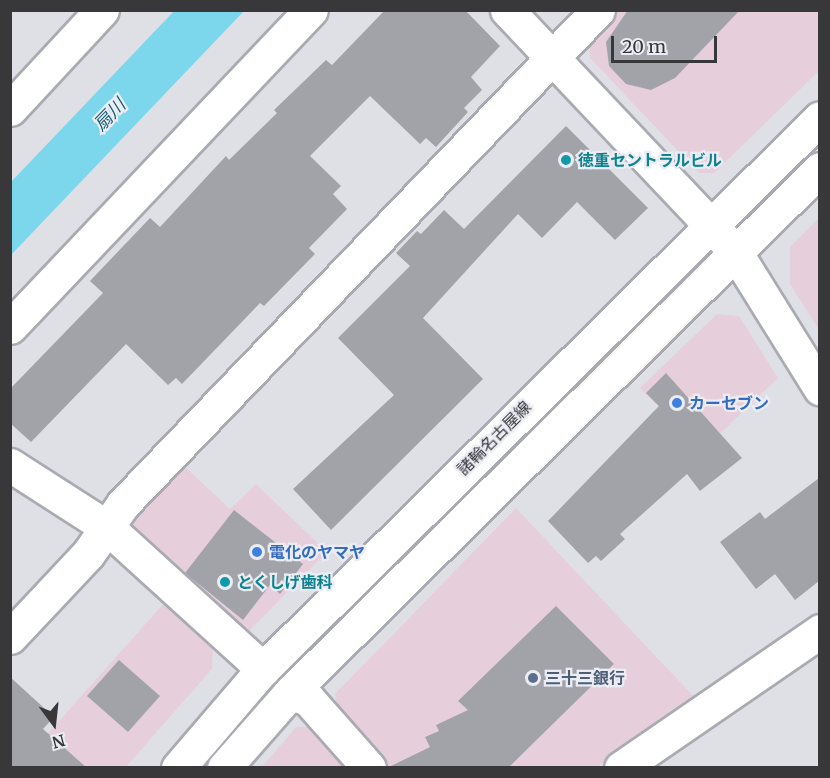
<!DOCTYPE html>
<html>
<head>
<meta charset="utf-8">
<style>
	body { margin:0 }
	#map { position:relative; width:830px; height:778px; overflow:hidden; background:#dfe0e6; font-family:Merriweather,"Noto Sans JP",serif }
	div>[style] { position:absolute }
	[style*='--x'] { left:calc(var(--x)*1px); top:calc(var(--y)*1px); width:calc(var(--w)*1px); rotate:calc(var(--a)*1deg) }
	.commercial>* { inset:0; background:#e6cfda }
	.water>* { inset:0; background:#7cd7ed }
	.building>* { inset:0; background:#a2a3a9 }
	.roads { filter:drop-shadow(2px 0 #aaabb2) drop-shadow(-2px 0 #aaabb2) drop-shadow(0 2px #aaabb2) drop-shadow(0 -2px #aaabb2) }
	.minor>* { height:33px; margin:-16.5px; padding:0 16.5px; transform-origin:16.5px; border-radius:16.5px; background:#fff }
	.major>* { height:33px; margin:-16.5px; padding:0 16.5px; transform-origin:16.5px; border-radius:16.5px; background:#fff }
	.dots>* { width:16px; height:16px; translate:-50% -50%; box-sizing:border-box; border:3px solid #ecedf4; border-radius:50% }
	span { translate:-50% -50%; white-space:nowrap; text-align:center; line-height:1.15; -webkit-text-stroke:4.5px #ecedf4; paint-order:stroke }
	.culture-label { font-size:16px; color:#0d838f; font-weight:700 }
	.left { translate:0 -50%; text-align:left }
	.shop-label { font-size:16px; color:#366cbe; font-weight:700 }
	.street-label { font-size:16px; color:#38383b }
	.service-label { font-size:16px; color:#4e5e75; font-weight:700 }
	.water-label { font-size:18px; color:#186272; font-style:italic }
	.frame { position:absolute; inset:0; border:12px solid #38383b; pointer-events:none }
	.north { position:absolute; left:24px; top:694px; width:60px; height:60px; -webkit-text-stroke:4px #ecedf4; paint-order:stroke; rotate:165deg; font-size:16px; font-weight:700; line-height:24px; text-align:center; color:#38383b }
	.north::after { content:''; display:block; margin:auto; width:21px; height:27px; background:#38383b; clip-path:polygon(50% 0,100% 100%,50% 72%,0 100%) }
	.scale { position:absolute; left:611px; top:36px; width:106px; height:27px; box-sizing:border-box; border:3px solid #38383b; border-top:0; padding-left:8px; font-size:18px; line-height:21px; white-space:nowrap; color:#38383b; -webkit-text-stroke:4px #ecedf4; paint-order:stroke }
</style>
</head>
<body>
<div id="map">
	<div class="commercial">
		<div style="clip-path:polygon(619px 11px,819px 11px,819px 71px,714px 173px,699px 173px,590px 58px,589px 42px)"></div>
		<div style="clip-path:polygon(819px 218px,819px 330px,790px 284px,790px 247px)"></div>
		<div style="clip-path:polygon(717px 314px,739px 316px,778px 378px,702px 451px,640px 388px)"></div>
		<div style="clip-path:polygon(183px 465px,230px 509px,256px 484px,327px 552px,246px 634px,136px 534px,133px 517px)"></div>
		<div style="clip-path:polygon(516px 508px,696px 699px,597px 767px,388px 768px,338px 710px,335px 694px)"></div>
		<div style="clip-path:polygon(166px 601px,213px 644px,212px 669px,126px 767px,17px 768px)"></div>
		<div style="clip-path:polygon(296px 727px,318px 727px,353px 768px,261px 768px)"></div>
	</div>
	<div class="water">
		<div style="clip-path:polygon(175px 10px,244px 11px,11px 255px,11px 182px)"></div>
	</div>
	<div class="building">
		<div style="clip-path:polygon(385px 10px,465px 10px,500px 46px,471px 77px,482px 90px,464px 108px,468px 112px,436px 147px,426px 138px,420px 144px,370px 96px,310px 156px,341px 186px,333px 194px,347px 209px,309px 248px,315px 254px,264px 306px,260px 303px,182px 384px,176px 378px,168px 385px,126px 344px,31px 442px,10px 423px,10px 389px,103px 293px,90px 281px,150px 218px,160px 227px,226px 156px,229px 160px,277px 113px,274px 110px,326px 60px,332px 65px)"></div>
		<div style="clip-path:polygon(628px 10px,740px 10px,675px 78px,651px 90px,626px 84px,609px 66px,606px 42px)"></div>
		<div style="clip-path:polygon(566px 126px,648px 208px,615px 240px,577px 202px,542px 238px,518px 214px,423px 318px,483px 379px,331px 530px,293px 489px,394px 395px,338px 338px,410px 266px,396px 253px,417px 231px,421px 234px,444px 210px,464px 229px)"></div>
		<div style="clip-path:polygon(666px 373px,742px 458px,700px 491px,687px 474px,620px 534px,625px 539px,601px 561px,596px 556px,588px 563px,548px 521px,659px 406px,646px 393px)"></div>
		<div style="clip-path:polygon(819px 478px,819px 581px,795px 600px,775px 574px,756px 589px,720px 542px,760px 512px,765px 519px)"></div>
		<div style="clip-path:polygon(234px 510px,303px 564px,280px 594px,270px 585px,243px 620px,185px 573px)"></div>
		<div style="clip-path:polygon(556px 606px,614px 664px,508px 768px,387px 768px,430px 747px,425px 737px,439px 731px,436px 725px,468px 710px,458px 701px)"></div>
		<div style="clip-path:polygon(119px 660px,160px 696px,128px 732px,87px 696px)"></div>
		<div style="clip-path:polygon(10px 677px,54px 717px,43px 729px,87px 768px,10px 768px)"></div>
	</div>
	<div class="roads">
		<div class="minor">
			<div style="--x:507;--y:10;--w:330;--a:46.6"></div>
			<div style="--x:734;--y:250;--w:163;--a:58.1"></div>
			<div style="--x:10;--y:109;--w:135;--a:-47.1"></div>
			<div style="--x:10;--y:327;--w:437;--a:-46.5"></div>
			<div style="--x:10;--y:465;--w:117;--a:32.7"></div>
			<div style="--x:108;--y:528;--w:210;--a:42.3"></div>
			<div style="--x:10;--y:637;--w:114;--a:-46.8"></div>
			<div style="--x:88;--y:554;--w:61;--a:-55"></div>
			<div style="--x:123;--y:504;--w:685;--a:-46.12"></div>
			<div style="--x:290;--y:693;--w:19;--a:18"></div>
			<div style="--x:308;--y:699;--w:92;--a:48.5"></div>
			<div style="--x:621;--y:768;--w:242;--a:-34.5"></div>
		</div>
		<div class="major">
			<div style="--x:178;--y:768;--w:130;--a:-49.4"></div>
			<div style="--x:263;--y:669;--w:783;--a:-44.69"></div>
			<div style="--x:224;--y:768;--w:100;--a:-48.7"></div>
			<div style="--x:290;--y:693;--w:745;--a:-44.67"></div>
		</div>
	</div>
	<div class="dots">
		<div style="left:566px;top:160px;background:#0f9aa8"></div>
		<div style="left:677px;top:403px;background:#3f7fe0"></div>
		<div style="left:257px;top:552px;background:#3f7fe0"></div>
		<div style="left:225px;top:582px;background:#0f9aa8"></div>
		<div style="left:533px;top:678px;background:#5c6f8a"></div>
	</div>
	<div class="culture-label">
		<span class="left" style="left:578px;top:160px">徳重セントラルビル</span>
		<span class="left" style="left:237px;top:582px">とくしげ歯科</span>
	</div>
	<div class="shop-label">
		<span class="left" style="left:689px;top:403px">カーセブン</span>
		<span class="left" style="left:269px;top:552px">電化のヤマヤ</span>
	</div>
	<div class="street-label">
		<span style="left:494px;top:438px;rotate:-45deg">諸輪名古屋線</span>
	</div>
	<div class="service-label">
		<span class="left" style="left:545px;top:678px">三十三銀行</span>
	</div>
	<div class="water-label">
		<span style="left:110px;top:115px;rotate:-46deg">扇川</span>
	</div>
	<div class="frame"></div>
	<div class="north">N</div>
	<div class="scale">20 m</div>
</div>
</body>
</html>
